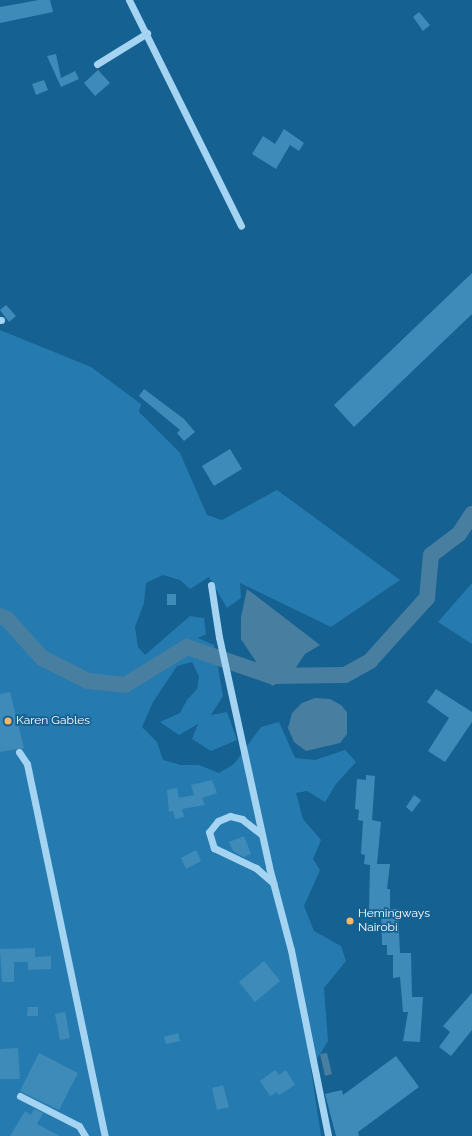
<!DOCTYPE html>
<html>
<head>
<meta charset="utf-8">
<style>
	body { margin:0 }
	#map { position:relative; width:472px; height:1136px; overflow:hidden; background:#156192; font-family:Raleway,sans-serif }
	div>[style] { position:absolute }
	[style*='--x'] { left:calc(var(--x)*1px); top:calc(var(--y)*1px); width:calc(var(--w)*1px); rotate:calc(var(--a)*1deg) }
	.green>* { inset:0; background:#257baf }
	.water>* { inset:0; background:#487ea0 }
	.river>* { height:16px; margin:-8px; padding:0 8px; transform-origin:8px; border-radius:8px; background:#487ea0 }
	.building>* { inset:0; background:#3e8bba }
	.minor>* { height:7px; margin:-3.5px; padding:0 3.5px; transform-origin:3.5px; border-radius:3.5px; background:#a4d4f1 }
	.dots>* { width:11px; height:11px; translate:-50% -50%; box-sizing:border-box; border:2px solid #156192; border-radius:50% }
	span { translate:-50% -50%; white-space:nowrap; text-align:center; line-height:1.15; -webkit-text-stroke:3.5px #156192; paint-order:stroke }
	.poi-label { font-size:12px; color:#fff }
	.left { translate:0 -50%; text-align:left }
</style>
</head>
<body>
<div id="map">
	<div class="green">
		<div style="clip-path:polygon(0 330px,91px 367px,141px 404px,139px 412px,180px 453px,207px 515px,222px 520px,277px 490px,400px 580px,331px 627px,240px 583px,241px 598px,227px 608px,209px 577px,190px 589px,180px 580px,163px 575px,146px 583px,144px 603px,135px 627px,138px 647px,145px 655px,190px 616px,204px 618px,206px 634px,198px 638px,214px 645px,223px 696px,211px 715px,227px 712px,237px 740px,211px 751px,192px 739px,198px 724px,179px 735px,160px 722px,180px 713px,187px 700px,197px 689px,199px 676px,192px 662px,177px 666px,153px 702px,142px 727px,157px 742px,163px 760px,181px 765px,199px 765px,219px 773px,234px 764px,261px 727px,279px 722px,295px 758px,315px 760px,345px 750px,356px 762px,336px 784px,325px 802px,307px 791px,296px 793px,303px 819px,321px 840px,313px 859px,320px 870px,304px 906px,314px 931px,341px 946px,346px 961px,324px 988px,328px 1041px,311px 1069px,321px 1136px,0 1136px)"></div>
		<div style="clip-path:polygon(472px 583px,472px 644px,438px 622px)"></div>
	</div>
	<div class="water">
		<div style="clip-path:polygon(247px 589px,320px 645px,305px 654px,289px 678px,272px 686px,241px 639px,241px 617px)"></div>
		<div style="clip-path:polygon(315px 698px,330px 699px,341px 705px,347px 712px,347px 734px,340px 743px,306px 751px,294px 742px,288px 728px,292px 713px,302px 703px)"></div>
		<div style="clip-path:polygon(327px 1053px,332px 1074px,325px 1076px,320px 1054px)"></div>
	</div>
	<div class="river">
		<div style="--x:0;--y:616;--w:8;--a:23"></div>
		<div style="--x:7;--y:619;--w:52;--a:48.1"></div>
		<div style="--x:42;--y:658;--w:51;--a:26.6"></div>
		<div style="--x:88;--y:681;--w:37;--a:6"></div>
		<div style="--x:125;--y:685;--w:73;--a:-31.5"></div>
		<div style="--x:187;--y:647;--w:89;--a:19"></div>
		<div style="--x:271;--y:676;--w:74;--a:-0.8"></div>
		<div style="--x:345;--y:675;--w:29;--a:-29"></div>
		<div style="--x:370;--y:661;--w:85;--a:-47.9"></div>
		<div style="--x:427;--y:598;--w:43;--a:-84.7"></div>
		<div style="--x:431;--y:555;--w:35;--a:-37"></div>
		<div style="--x:459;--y:534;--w:24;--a:-57"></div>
	</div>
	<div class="building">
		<div style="clip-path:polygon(39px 0,50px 0,53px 12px,0 23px,0 7px)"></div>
		<div style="clip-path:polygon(419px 12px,430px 25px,423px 31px,413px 17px)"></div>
		<div style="clip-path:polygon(56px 54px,61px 78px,75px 71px,79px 79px,61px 87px,47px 56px)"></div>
		<div style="clip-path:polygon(98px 70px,110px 83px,95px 96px,84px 83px)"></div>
		<div style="clip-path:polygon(44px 80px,48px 90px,36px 95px,32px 84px)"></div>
		<div style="clip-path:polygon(284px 129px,304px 143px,299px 151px,290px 145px,276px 169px,252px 154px,263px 136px,275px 144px)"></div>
		<div style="clip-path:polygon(472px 273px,472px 314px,354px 427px,334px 405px)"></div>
		<div style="clip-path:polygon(6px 305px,16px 316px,9px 322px,0 310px)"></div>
		<div style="clip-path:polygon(144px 389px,184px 419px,195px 432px,184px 441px,177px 433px,180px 430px,139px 396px)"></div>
		<div style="clip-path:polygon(230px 449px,242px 469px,214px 486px,202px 466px)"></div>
		<div style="clip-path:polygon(167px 594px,176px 594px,176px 605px,167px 605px)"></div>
		<div style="clip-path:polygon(436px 689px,472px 712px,472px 722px,445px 762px,428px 751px,449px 718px,427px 702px)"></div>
		<div style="clip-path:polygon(10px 692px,24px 748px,0 752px,0 694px)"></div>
		<div style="clip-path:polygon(366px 775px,375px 776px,372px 820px,381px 822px,377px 864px,390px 864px,387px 889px,390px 889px,390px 909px,398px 909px,400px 953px,411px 953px,412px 997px,423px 997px,420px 1042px,403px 1041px,408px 1012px,403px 1012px,400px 977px,393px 978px,393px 955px,387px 955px,387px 945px,382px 945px,381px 911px,369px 910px,370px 865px,364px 864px,365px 855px,361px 854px,363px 821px,358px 820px,359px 810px,355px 809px,357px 779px,366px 780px)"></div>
		<div style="clip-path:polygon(212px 780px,217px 793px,202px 798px,205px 805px,182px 809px,184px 817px,175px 819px,173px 811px,169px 812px,167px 790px,177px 788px,179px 798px,194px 795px,191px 785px)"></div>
		<div style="clip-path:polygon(414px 795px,421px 800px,412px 812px,406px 807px)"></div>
		<div style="clip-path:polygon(244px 836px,251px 854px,244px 857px,233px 851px,229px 842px)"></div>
		<div style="clip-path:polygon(196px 850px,201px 861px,186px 869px,181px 858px)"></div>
		<div style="clip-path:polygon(35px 948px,35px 957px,51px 956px,51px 969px,28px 970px,28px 962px,14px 962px,14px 982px,2px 982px,0 949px)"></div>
		<div style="clip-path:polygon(264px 961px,280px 981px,255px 1002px,239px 982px)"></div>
		<div style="clip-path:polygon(472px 993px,472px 1030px,451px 1056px,439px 1047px,450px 1032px,443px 1026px)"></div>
		<div style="clip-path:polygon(28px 1007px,38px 1007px,38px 1016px,27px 1016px)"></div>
		<div style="clip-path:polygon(65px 1012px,70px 1038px,60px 1040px,55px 1014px)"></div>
		<div style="clip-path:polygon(178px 1033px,180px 1041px,166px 1044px,164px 1037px)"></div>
		<div style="clip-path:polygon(18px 1048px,20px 1079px,0 1079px,0 1049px)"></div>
		<div style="clip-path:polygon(39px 1053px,78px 1073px,59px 1110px,20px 1091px)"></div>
		<div style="clip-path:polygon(396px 1056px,419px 1087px,358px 1132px,359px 1136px,336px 1136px,325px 1094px,342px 1090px,343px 1095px)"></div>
		<div style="clip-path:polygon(275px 1070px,279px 1075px,286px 1070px,295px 1085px,279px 1095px,277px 1092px,270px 1096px,260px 1081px)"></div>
		<div style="clip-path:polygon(223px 1085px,229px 1107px,217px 1110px,212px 1088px)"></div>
		<div style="clip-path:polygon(34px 1109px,43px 1113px,37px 1124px,60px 1136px,10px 1136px,25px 1111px,31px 1115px)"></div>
	</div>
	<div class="minor">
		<div style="--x:129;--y:0;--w:252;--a:63.6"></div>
		<div style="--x:97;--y:64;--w:59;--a:-31.8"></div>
		<div style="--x:0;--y:320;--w:1;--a:0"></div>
		<div style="--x:211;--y:585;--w:53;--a:81.3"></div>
		<div style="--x:219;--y:637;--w:235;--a:77.7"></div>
		<div style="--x:269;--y:867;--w:86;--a:75.2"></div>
		<div style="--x:291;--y:950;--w:190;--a:78.7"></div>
		<div style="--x:19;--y:752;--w:14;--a:56"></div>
		<div style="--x:27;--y:764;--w:380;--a:78.2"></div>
		<div style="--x:261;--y:834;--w:24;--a:-142"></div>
		<div style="--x:242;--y:819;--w:12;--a:-166"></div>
		<div style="--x:230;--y:816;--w:13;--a:157"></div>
		<div style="--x:218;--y:821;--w:14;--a:129"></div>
		<div style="--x:209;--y:832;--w:17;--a:73"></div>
		<div style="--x:214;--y:848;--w:47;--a:25.5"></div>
		<div style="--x:256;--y:868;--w:23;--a:41"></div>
		<div style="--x:20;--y:1096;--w:66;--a:27"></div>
		<div style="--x:79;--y:1126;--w:12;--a:59"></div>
	</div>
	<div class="dots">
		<div style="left:8px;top:721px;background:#ffb763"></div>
		<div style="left:350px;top:921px;background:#ffb763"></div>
	</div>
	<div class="poi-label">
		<span class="left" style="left:16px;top:721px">Karen Gables</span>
		<span class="left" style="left:358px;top:921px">Hemingways<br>Nairobi</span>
	</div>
</div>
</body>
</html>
